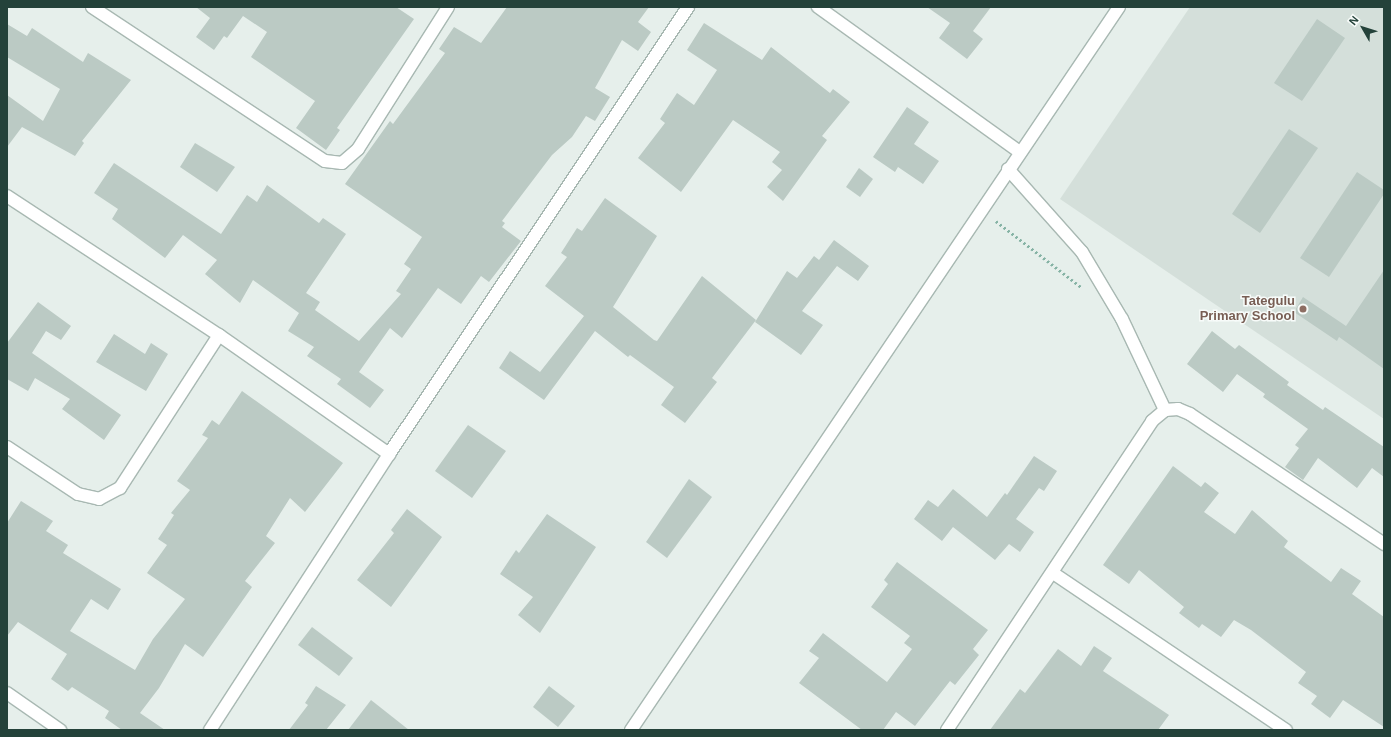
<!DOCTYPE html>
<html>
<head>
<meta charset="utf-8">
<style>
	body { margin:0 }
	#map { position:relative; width:1391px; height:737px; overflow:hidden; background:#e6efeb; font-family:Helvetica,sans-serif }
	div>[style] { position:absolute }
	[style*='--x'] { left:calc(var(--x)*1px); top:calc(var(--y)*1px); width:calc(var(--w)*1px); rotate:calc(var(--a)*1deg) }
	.built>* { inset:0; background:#d4dfda }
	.building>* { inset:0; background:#bbcac4 }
	.path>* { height:2.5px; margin-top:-1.25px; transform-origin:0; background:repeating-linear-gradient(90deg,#86b3a5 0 2px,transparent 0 5px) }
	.roads { filter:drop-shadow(1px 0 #a8b8b2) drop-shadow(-1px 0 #a8b8b2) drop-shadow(0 1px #a8b8b2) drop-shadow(0 -1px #a8b8b2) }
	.minor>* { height:12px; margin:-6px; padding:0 6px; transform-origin:6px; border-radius:6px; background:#fff }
	.dots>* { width:11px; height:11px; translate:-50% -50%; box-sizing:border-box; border:2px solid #f7fbf9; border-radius:50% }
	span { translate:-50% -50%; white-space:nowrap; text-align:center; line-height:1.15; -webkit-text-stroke:3px #f7fbf9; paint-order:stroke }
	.education-label { font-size:13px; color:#785e54; font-weight:700 }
	.right { translate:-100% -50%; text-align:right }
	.frame { position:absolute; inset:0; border:8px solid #24423a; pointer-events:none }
	.north { position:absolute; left:1343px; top:8px; width:40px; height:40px; -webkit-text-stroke:3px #f7fbf9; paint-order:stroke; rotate:309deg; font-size:11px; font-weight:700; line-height:16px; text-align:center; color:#24423a }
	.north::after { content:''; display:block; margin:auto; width:14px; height:18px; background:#24423a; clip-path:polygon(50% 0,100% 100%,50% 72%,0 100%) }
</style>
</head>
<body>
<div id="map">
	<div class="built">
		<div style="clip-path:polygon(1190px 7px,1384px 7px,1384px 419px,1060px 199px)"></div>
	</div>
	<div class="building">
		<div style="clip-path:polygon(196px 7px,396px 7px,414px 19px,337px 128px,340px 130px,326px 150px,296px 128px,315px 101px,251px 57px,267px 32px,243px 16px,227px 38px,224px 36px,214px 50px,196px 37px,210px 18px)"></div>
		<div style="clip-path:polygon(507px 7px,649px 7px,638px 22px,651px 32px,638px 51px,622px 40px,595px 88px,610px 97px,595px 121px,586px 116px,572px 137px,552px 155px,502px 221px,505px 223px,502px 227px,521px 241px,489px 282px,481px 276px,461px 304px,438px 288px,402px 338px,390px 328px,359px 372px,384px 390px,370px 408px,337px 384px,341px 379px,307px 356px,314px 347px,288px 331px,299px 313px,253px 280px,240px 303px,205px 274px,217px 260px,183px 235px,165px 258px,112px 219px,118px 209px,94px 193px,114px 163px,221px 234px,247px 195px,257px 202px,267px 185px,319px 223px,323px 218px,346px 234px,306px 293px,320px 302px,315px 310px,359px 341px,401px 294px,396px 291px,411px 269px,404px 264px,422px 237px,345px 184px,390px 121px,393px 124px,445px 53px,439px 49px,454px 27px,481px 43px)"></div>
		<div style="clip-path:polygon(927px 7px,991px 7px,973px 31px,983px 39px,967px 59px,939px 38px,950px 23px)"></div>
		<div style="clip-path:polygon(1317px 19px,1345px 38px,1302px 101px,1274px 83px)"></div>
		<div style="clip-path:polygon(704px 23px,762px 60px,771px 47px,830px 93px,833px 89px,850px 102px,822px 136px,827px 140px,783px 201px,767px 187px,782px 170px,772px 162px,780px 152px,733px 120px,681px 192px,638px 158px,665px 123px,660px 119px,677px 93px,694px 105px,717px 70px,687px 50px)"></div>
		<div style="clip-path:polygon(7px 24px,27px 36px,32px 28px,83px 62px,88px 53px,131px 80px,82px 141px,84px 143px,75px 156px,22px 127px,7px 147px,7px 95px,43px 121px,60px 89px,7px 57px)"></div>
		<div style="clip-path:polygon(907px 107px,929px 122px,914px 144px,939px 161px,923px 184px,898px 167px,895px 172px,873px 157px)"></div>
		<div style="clip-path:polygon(1289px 129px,1318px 148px,1260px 233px,1232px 214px)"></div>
		<div style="clip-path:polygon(195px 143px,235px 167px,217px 192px,180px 167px)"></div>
		<div style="clip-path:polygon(859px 168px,873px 179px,860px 197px,846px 187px)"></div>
		<div style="clip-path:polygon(1357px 172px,1384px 190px,1384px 194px,1329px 277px,1300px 258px)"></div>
		<div style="clip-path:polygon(605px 198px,657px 236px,613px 307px,654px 340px,657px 341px,702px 276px,756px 320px,712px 378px,717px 382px,685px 423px,661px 405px,674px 387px,630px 355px,628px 357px,595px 331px,544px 400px,499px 368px,510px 351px,540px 372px,584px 316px,545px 286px,567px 257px,561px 253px,577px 228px,582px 231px)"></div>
		<div style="clip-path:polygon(834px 240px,869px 266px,858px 281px,837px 266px,802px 311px,823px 325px,801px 355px,755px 322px,787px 271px,797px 278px,814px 256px,819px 260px)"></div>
		<div style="clip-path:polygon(1384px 270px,1384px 369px,1339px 337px,1337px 341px,1294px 312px,1303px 297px,1346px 326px)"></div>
		<div style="clip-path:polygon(38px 302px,71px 326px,61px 340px,46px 331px,32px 353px,121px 415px,104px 440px,62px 409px,70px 399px,35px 378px,28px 391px,7px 379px,7px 343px)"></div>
		<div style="clip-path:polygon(1212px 331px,1235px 349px,1239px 345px,1289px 382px,1287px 385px,1323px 410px,1325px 407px,1384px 447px,1384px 477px,1372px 468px,1357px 488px,1318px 458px,1303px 480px,1285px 467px,1299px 448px,1295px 445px,1308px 429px,1263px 397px,1265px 394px,1237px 374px,1223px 392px,1187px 364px)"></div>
		<div style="clip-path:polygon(114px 334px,145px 354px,151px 343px,168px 354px,146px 391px,96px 362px)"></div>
		<div style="clip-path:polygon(242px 391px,343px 463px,305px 512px,290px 498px,266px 536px,275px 543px,245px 581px,252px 587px,203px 657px,185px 644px,159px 688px,140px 713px,165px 730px,122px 730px,105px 718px,109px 711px,72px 687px,68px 691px,51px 679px,67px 654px,18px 622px,7px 636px,7px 523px,21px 501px,53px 521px,46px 531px,68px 545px,63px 553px,121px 589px,108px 610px,91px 599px,70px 631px,135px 670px,153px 639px,185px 599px,147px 573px,167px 545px,158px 539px,174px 515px,171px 513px,190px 490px,177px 481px,208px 438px,202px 435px,212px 420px,219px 425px)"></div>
		<div style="clip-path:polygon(468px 425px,506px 451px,472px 498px,435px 471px)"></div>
		<div style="clip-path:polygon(1034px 456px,1057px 471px,1044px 491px,1039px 488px,1016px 519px,1034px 532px,1020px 552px,1009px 544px,995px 560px,953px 527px,942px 541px,914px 519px,928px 500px,938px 507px,953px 489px,987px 517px,1005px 493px,1007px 495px)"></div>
		<div style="clip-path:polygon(1173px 466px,1201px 487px,1205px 482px,1219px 493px,1204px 512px,1235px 534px,1252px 510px,1288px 541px,1284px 547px,1331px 582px,1341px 568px,1361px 581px,1352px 594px,1384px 617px,1384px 727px,1343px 700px,1330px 718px,1311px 704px,1317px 696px,1298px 683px,1306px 672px,1251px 630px,1234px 620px,1221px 637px,1202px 624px,1199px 628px,1179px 613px,1184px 607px,1139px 570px,1129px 584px,1103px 565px)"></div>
		<div style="clip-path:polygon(689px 479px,712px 497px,667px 558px,646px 542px)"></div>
		<div style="clip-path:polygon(407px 509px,442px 537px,391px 607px,357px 580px,394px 533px,391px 530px)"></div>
		<div style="clip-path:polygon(547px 514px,596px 547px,540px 633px,518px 615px,533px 597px,500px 574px,516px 550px,519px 553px)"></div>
		<div style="clip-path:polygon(897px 562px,988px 630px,973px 649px,979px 655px,955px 685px,950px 681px,915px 726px,896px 712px,883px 730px,862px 730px,799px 683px,819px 658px,809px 651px,823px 633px,887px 682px,912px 649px,904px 643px,910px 636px,871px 607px,888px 584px,884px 580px)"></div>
		<div style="clip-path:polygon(312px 627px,353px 658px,339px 676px,298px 645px)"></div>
		<div style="clip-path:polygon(1094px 646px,1112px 658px,1103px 671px,1169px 715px,1158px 730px,990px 730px,1020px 689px,1025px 693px,1058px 649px,1081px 666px)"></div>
		<div style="clip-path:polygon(316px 686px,346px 705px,326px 730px,289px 730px,308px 705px,305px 703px)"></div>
		<div style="clip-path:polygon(549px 686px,575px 706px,558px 727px,533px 707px)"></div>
		<div style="clip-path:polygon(371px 700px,409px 730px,348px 730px)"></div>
	</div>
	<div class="path">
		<div style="--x:996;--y:221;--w:108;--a:37.8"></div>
	</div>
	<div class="roads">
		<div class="minor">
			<div style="--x:92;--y:7;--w:279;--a:33.5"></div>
			<div style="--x:325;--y:161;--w:17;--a:7"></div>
			<div style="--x:342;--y:163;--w:21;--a:-41"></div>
			<div style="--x:358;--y:149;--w:168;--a:-57.6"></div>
			<div style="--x:818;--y:7;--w:249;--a:35.7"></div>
			<div style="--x:1008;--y:169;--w:111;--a:48.3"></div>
			<div style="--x:1082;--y:252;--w:78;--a:59.2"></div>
			<div style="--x:1122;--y:319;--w:101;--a:64.7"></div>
			<div style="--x:7;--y:196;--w:254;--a:33.3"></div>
			<div style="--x:219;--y:335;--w:208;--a:35"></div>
			<div style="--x:7;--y:447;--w:85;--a:33.5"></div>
			<div style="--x:78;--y:494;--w:22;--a:13"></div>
			<div style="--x:99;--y:499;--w:24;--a:-28"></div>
			<div style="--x:120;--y:488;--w:182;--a:-57.1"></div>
			<div style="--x:1053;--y:573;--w:281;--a:34"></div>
			<div style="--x:7;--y:693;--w:65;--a:34.9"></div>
			<div style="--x:210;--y:730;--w:329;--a:-57"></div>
			<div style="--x:389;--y:454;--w:538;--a:-56.22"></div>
			<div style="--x:631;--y:730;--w:872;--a:-55.98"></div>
			<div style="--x:947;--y:730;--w:371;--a:-56.4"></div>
			<div style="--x:1152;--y:421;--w:17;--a:-40"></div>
			<div style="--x:1165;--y:410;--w:13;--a:-4"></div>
			<div style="--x:1178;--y:409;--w:13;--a:23"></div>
			<div style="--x:1190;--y:414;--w:234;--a:33.8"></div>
		</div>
	</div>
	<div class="dots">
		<div style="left:1303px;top:309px;background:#8d6e63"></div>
	</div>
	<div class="education-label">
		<span class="right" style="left:1295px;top:309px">Tategulu<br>Primary School</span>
	</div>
	<div class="frame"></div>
	<div class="north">N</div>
</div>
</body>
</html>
